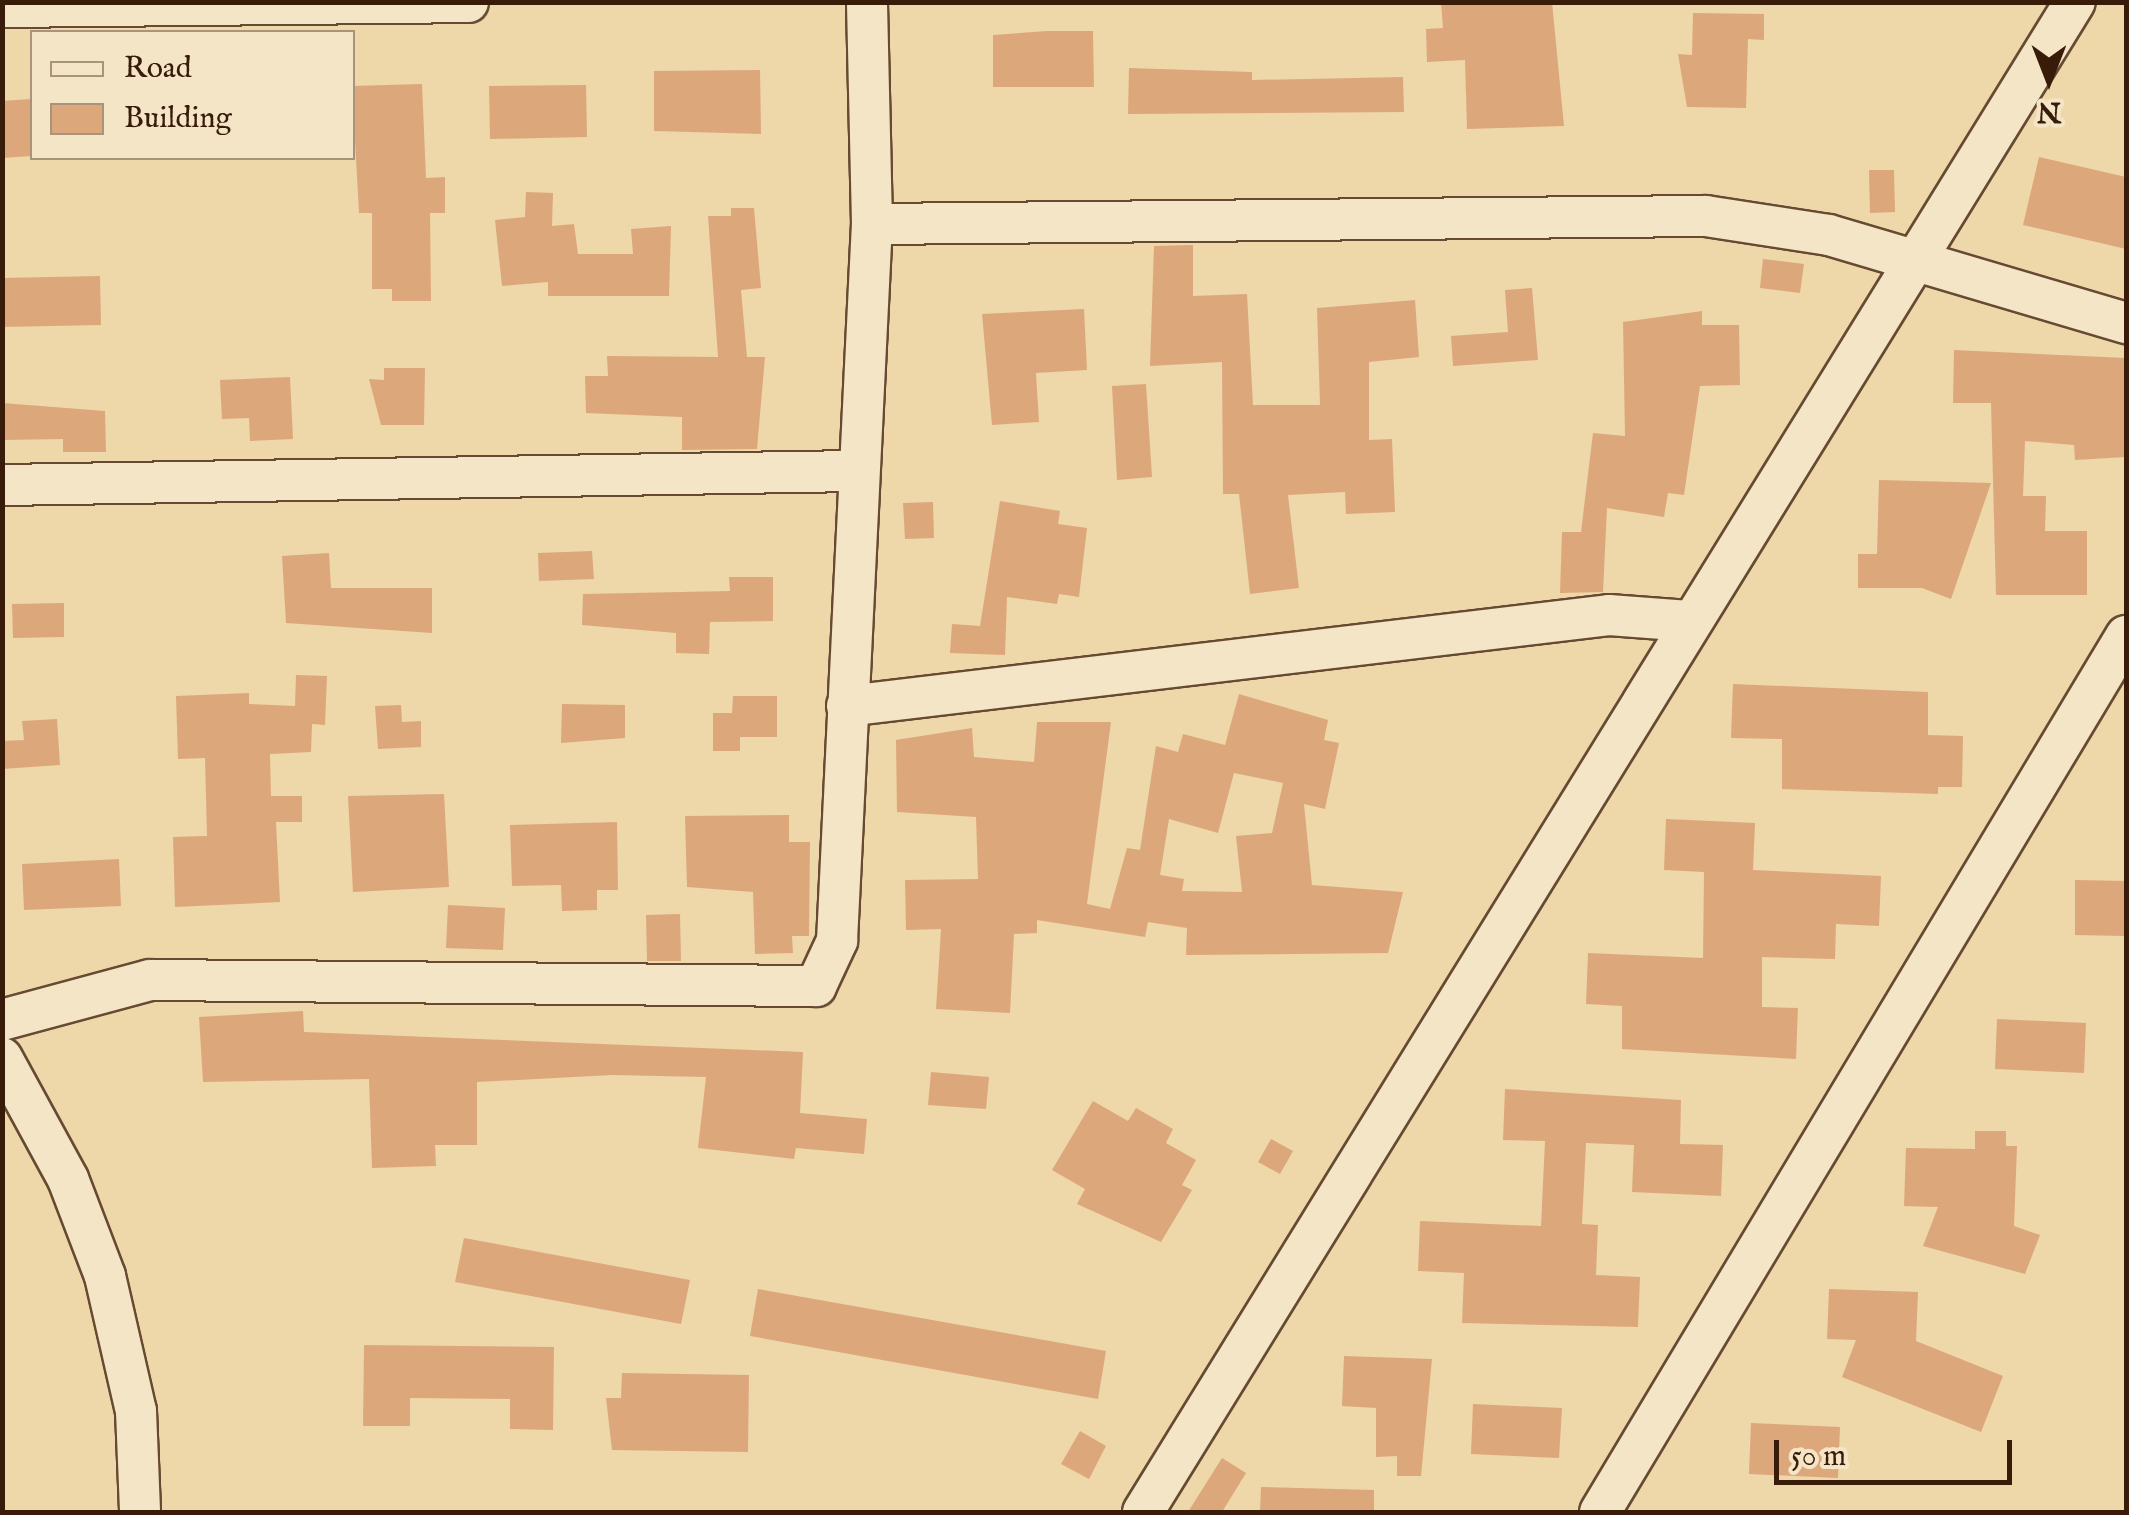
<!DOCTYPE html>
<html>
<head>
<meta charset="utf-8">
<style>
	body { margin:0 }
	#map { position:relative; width:2129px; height:1515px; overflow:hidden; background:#eed7a8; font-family:"IM FELL English",serif }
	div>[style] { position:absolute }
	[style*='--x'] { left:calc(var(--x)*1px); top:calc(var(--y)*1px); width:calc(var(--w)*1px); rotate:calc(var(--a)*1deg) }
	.building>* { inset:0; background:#dda77c }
	.roads { filter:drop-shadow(2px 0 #664a32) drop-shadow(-2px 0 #664a32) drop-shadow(0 2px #664a32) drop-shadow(0 -2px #664a32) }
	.minor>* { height:40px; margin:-20px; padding:0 20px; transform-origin:20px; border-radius:20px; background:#f4e5c6 }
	span { translate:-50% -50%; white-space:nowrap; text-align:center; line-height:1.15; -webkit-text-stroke:10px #f4e5c6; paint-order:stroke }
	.frame { position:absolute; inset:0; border:5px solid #391b0a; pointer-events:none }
	.legend { position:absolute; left:30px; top:30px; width:325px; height:130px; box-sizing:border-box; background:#f4e5c6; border:2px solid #a9947b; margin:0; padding:12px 18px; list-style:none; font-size:30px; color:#391b0a }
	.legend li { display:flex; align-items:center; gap:20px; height:50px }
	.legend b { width:50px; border:2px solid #a9947b }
	.north { position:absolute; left:1999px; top:30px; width:100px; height:100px; -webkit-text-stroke:8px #f4e5c6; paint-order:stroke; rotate:180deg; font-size:28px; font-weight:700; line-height:40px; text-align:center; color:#391b0a }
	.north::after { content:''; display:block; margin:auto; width:35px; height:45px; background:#391b0a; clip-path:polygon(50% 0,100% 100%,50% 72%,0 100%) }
	.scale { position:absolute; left:1774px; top:1440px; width:238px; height:45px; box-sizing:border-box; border:5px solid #391b0a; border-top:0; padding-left:12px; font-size:30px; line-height:35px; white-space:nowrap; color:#391b0a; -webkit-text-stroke:8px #f4e5c6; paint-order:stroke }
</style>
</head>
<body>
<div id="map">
	<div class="building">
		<div style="clip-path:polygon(1441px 2px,1552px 2px,1564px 126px,1467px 129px,1465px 60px,1427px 62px,1426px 29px,1443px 28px)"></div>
		<div style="clip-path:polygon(1693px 13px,1764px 14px,1764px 40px,1748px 39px,1746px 108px,1687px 107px,1678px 54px,1692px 55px)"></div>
		<div style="clip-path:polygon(1047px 31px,1093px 31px,1094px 87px,993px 87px,993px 35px)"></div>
		<div style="clip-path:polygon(1129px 68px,1252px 72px,1252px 80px,1403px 77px,1404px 112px,1128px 114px)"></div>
		<div style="clip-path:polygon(760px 70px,761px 134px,654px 131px,654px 71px)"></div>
		<div style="clip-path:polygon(422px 84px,426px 178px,445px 177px,445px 213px,430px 213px,431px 301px,392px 301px,392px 289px,372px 289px,372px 213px,359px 213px,352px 86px)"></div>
		<div style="clip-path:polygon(586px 85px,587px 137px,490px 139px,489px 86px)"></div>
		<div style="clip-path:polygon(32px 99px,32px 156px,2px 158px,2px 101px)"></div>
		<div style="clip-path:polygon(2039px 157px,2126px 177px,2126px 249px,2023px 225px)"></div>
		<div style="clip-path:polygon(1869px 170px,1894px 170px,1895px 212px,1870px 213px)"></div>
		<div style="clip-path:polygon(526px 192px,553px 193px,552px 226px,574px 224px,578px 254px,633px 254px,631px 229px,671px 226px,669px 296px,548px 296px,548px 282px,502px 286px,495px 220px,525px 217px)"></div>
		<div style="clip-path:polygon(731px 208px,754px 208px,761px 288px,741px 290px,747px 357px,765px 357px,757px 449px,682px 450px,682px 417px,586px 413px,585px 376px,608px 376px,607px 356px,718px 357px,708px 216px,731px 216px)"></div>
		<div style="clip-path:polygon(1193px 245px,1193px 296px,1247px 294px,1253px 405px,1320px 405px,1317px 308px,1415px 300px,1419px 357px,1369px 362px,1369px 440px,1392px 439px,1395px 512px,1346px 514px,1345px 492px,1288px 495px,1299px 588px,1250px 594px,1239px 494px,1223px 494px,1222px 362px,1150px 366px,1154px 246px)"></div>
		<div style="clip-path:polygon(1763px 259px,1804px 264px,1800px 293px,1760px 288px)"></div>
		<div style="clip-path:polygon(100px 276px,101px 325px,2px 327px,2px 278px)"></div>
		<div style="clip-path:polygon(1532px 288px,1538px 360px,1453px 366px,1451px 336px,1508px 332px,1505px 290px)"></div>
		<div style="clip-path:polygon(1084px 309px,1087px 370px,1036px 373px,1039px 422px,992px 425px,982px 314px)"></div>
		<div style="clip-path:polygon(1702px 311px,1702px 325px,1739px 325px,1740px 385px,1700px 386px,1684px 495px,1668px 493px,1664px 517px,1607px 508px,1603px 592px,1560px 593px,1562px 532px,1581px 532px,1593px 433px,1625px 436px,1623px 322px)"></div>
		<div style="clip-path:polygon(1954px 350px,2126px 358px,2126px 457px,2075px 460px,2074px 445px,2025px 441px,2023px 496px,2046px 496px,2045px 531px,2087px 531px,2087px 595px,1996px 595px,1991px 403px,1953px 403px)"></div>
		<div style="clip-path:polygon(384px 368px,425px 368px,424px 425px,381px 425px,369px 379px,384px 380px)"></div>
		<div style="clip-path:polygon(290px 377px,293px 439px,250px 441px,249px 418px,222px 419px,220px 380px)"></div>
		<div style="clip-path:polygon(1146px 384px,1152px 477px,1117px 480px,1112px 386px)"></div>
		<div style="clip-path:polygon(2px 403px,105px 411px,106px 452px,63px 452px,63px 439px,2px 440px)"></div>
		<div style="clip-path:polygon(1879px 480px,1991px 483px,1951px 599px,1922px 588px,1858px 588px,1858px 554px,1877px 554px)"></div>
		<div style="clip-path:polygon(1000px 501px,1060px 511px,1058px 524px,1087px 528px,1079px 597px,1059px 594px,1057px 604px,1007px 597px,1005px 655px,950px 653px,952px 624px,980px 626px)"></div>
		<div style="clip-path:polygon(933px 502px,934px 538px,905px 539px,903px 503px)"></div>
		<div style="clip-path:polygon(592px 551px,594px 579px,539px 581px,538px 553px)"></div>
		<div style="clip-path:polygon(329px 553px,331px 588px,432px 588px,432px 633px,286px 623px,282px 556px)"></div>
		<div style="clip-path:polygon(729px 577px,773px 577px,773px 621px,710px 622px,709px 654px,676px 653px,676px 633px,582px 625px,583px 594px,730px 591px)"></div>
		<div style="clip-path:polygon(64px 603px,64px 637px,13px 638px,12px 604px)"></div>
		<div style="clip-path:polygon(296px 675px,327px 676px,325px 725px,312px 724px,311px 752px,270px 754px,271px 796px,302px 796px,302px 822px,276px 822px,280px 902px,175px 907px,173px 837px,207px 836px,205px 758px,178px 759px,176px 696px,249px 693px,249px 704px,295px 706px)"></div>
		<div style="clip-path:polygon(1733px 684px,1928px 692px,1928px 735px,1963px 736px,1962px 787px,1938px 787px,1938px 794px,1782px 789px,1782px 739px,1731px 738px)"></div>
		<div style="clip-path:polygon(evenodd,1239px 694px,1328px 720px,1324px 740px,1339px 743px,1325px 809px,1304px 804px,1312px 885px,1403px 892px,1388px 953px,1186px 955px,1187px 928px,1148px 922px,1145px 937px,1037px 920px,1037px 933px,1014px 934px,1010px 1013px,936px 1009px,941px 929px,906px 930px,905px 880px,978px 879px,976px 817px,897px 812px,896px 740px,972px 728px,974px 757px,1034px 762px,1037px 722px,1111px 722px,1087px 904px,1110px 909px,1127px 848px,1140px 850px,1156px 746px,1178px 752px,1183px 734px,1225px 745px,1239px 694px,1234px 773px,1283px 783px,1272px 833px,1236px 836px,1242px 892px,1182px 891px,1184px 879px,1160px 875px,1169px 819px,1218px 833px,1234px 773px)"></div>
		<div style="clip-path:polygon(733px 696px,777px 696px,777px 737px,740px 737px,740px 751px,713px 751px,713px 713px,732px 713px)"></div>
		<div style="clip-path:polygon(562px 704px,625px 705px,625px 738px,561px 743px)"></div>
		<div style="clip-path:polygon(401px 705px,402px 722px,421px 721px,421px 747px,378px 749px,375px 706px)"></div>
		<div style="clip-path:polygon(57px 719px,60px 765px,2px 769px,2px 741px,24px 740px,22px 721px)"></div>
		<div style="clip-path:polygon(444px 794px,449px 887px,353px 892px,348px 796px)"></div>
		<div style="clip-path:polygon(789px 815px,789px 842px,810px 842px,809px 936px,792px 936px,793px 953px,755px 954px,753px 892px,687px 887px,685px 816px)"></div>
		<div style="clip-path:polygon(1666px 819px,1755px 823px,1753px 870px,1881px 876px,1879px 926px,1836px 924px,1835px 959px,1762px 957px,1762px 1007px,1798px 1008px,1796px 1059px,1622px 1049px,1622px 1006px,1586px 1004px,1588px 953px,1703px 958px,1704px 872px,1664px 870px)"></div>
		<div style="clip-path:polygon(617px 822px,618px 890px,597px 890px,597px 910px,562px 911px,561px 885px,512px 886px,510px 825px)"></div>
		<div style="clip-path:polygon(119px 859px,121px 906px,24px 910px,22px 864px)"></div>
		<div style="clip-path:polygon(2075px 880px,2126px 881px,2126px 936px,2075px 935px)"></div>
		<div style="clip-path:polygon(448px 905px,505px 908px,503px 950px,446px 948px)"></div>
		<div style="clip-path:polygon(680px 914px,681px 961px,647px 961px,646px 915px)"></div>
		<div style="clip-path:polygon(303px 1011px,304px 1032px,803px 1052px,800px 1113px,867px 1119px,864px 1154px,796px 1148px,794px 1159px,698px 1148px,706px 1077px,612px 1075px,477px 1082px,477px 1145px,435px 1145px,436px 1166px,372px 1168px,369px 1079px,203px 1082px,199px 1017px)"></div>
		<div style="clip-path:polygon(1997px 1019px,2086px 1023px,2084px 1073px,1995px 1069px)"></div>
		<div style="clip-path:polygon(931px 1072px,989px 1077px,986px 1109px,928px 1105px)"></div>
		<div style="clip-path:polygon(1505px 1089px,1681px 1100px,1680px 1144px,1723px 1145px,1721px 1196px,1632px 1192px,1634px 1145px,1586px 1143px,1582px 1224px,1598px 1225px,1596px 1275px,1640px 1277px,1638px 1327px,1462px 1323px,1464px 1273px,1418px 1271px,1420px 1221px,1541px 1226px,1545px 1141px,1503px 1140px)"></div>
		<div style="clip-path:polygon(1093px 1101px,1128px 1121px,1136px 1108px,1173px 1129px,1166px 1143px,1196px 1160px,1182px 1185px,1192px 1190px,1161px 1242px,1077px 1204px,1085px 1189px,1052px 1170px)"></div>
		<div style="clip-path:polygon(1975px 1131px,2006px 1131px,2006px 1146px,2017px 1146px,2014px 1226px,2040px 1235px,2025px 1274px,1923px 1246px,1938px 1207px,1904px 1206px,1906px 1148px,1975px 1149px)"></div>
		<div style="clip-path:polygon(1271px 1139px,1293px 1151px,1280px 1174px,1258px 1162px)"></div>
		<div style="clip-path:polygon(464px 1238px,690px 1280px,681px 1324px,455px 1282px)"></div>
		<div style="clip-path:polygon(758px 1289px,1106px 1351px,1098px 1399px,750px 1336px)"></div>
		<div style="clip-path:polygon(1829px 1289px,1918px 1292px,1916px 1341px,2003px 1376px,1981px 1432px,1842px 1377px,1856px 1340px,1827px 1339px)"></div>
		<div style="clip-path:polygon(364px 1345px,554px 1347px,553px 1430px,510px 1429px,510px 1399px,410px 1398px,410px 1426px,363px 1426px)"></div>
		<div style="clip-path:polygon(1344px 1356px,1432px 1359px,1421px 1476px,1397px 1476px,1397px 1456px,1376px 1457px,1376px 1408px,1342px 1406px)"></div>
		<div style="clip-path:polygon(622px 1373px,749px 1375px,748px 1452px,612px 1450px,606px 1398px,621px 1398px)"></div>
		<div style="clip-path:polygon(1473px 1404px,1562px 1408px,1559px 1458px,1471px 1454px)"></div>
		<div style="clip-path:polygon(1751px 1423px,1840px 1427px,1838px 1478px,1749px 1474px)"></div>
		<div style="clip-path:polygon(1080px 1431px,1106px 1446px,1089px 1479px,1061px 1464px)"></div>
		<div style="clip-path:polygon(1222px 1458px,1246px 1473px,1222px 1512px,1188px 1512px)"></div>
		<div style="clip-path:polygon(1261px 1487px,1374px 1490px,1374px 1512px,1260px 1512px)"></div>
	</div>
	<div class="roads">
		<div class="minor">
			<div style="--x:2;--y:7;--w:466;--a:-0.6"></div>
			<div style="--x:872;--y:224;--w:834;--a:-0.55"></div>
			<div style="--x:1706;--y:216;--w:124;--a:8.8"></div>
			<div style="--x:1829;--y:235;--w:310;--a:16.5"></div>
			<div style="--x:2;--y:485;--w:856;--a:-0.94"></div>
			<div style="--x:847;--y:706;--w:767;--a:-6.81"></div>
			<div style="--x:1609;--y:615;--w:80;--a:4.3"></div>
			<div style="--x:2;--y:1020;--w:153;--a:-15.1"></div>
			<div style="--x:150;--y:980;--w:666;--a:0.52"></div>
			<div style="--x:816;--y:986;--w:50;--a:-65"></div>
			<div style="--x:837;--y:941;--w:718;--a:-87.21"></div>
			<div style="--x:872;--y:224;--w:222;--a:-91.3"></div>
			<div style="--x:2;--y:1058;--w:138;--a:61.4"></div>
			<div style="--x:68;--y:1179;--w:104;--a:69.1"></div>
			<div style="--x:105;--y:1276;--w:139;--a:77.1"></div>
			<div style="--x:136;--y:1411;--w:101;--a:87.7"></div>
			<div style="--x:1143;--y:1512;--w:1774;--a:-58.32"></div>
			<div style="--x:1600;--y:1512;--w:1022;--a:-59.02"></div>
		</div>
	</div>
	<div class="frame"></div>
	<ul class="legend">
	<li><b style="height:12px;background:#f4e5c6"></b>Road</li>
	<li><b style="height:28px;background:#dda77c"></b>Building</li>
	</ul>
	<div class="north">N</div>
	<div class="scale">50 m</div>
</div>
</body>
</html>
